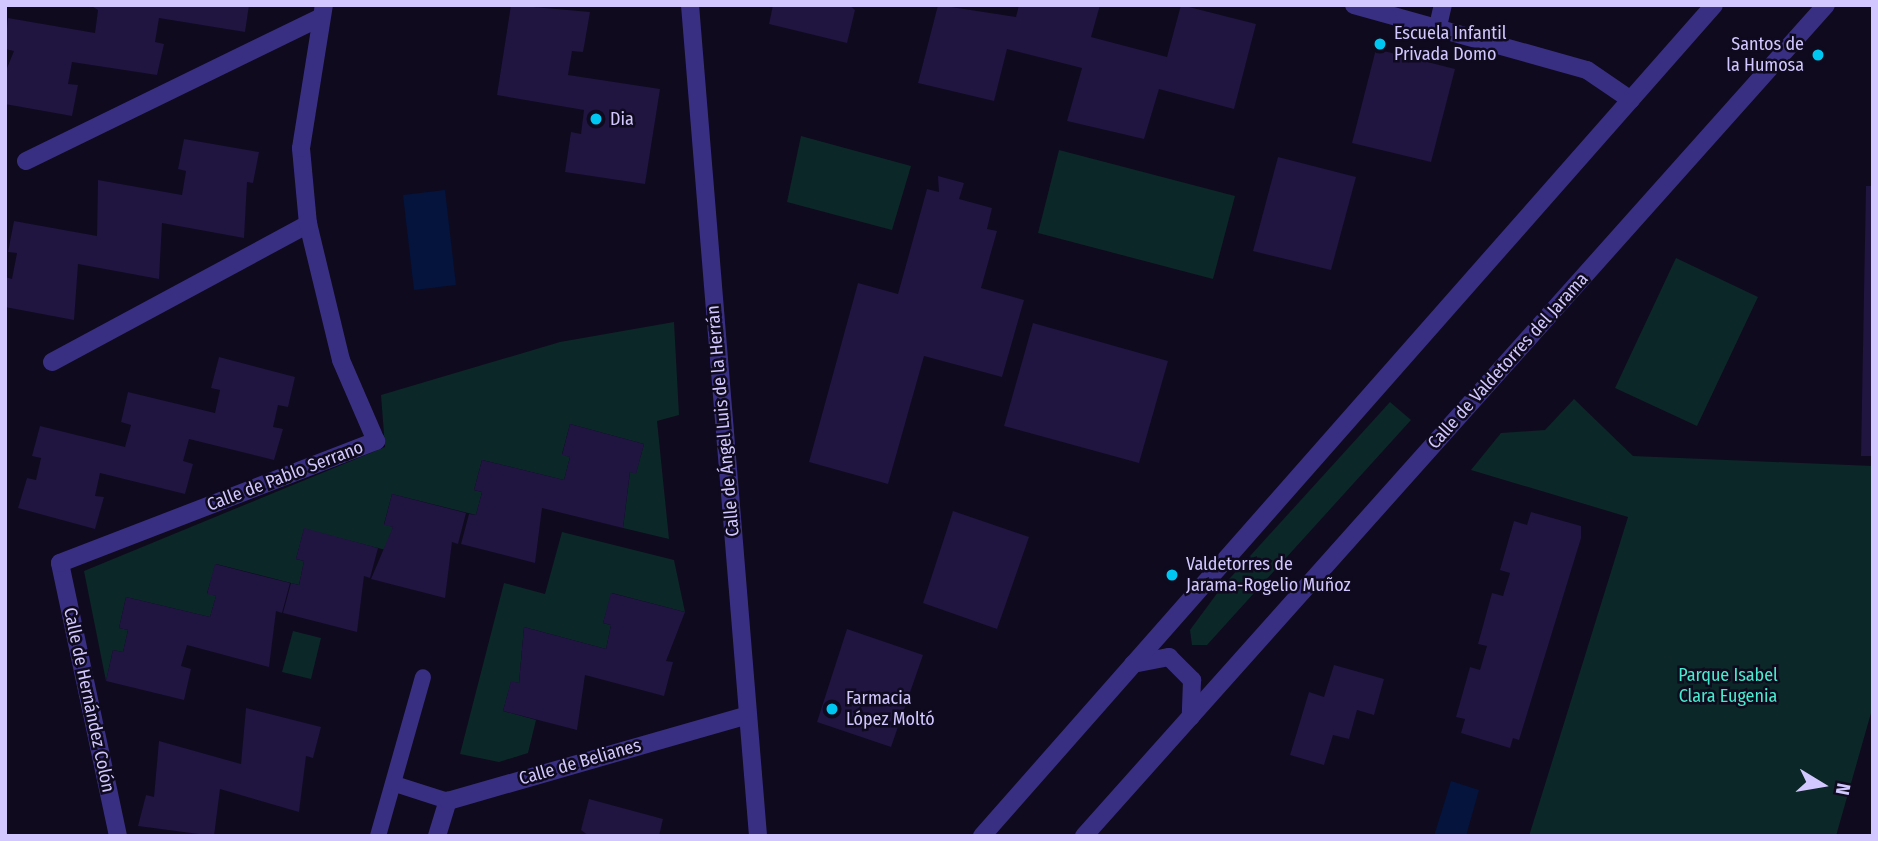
<!DOCTYPE html>
<html>
<head>
<meta charset="utf-8">
<style>
	body { margin:0 }
	#map { position:relative; width:1878px; height:841px; overflow:hidden; background:#0f0a1e; font-family:"Fira Sans Condensed",sans-serif }
	div>[style] { position:absolute }
	[style*='--x'] { left:calc(var(--x)*1px); top:calc(var(--y)*1px); width:calc(var(--w)*1px); rotate:calc(var(--a)*1deg) }
	.green>* { inset:0; background:#0c2728 }
	.water>* { inset:0; background:#04143d }
	.building>* { inset:0; background:#201441 }
	.service>* { height:16px; margin:-8px; padding:0 8px; transform-origin:8px; border-radius:8px; background:#392f82 }
	.minor>* { height:18px; margin:-9px; padding:0 9px; transform-origin:9px; border-radius:9px; background:#392f82 }
	.tertiary>* { height:18px; margin:-9px; padding:0 9px; transform-origin:9px; border-radius:9px; background:#392f82 }
	.dots>* { width:19px; height:19px; translate:-50% -50%; box-sizing:border-box; border:4px solid #0f0a1e; border-radius:50% }
	span { translate:-50% -50%; white-space:nowrap; text-align:center; line-height:1.15; -webkit-text-stroke:5px #0f0a1e; paint-order:stroke }
	.poi-label { font-size:18px; color:#d2c7ff }
	.left { translate:0 -50%; text-align:left }
	.right { translate:-100% -50%; text-align:right }
	.street-label { font-size:18px; color:#d2c7ff }
	.park-label { font-size:18px; color:#47ebcf }
	.frame { position:absolute; inset:0; border:7px solid #d2c7ff; pointer-events:none }
	.north { position:absolute; left:1787px; top:750px; width:70px; height:70px; -webkit-text-stroke:5px #0f0a1e; paint-order:stroke; rotate:101deg; font-size:19px; font-weight:700; line-height:28px; text-align:center; color:#d2c7ff }
	.north::after { content:''; display:block; margin:auto; width:24px; height:32px; background:#d2c7ff; clip-path:polygon(50% 0,100% 100%,50% 72%,0 100%) }
</style>
</head>
<body>
<div id="map">
	<div class="green">
		<div style="clip-path:polygon(801px 136px,911px 166px,892px 230px,787px 202px)"></div>
		<div style="clip-path:polygon(1059px 150px,1235px 196px,1213px 279px,1038px 233px)"></div>
		<div style="clip-path:polygon(1676px 258px,1758px 297px,1697px 426px,1615px 388px)"></div>
		<div style="clip-path:polygon(674px 322px,679px 415px,657px 421px,669px 539px,623px 528px,630px 472px,636px 473px,644px 444px,570px 424px,562px 454px,570px 457px,564px 480px,482px 460px,474px 490px,482px 492px,476px 515px,392px 494px,384px 524px,393px 527px,386px 550px,304px 529px,296px 559px,304px 561px,299px 585px,216px 564px,207px 593px,216px 596px,210px 617px,126px 597px,119px 628px,128px 630px,123px 652px,113px 650px,106px 681px,84px 571px,385px 447px,381px 395px,560px 342px)"></div>
		<div style="clip-path:polygon(1574px 399px,1633px 456px,1873px 466px,1873px 706px,1836px 836px,1529px 836px,1628px 517px,1471px 470px,1501px 433px,1545px 430px)"></div>
		<div style="clip-path:polygon(1390px 402px,1411px 420px,1207px 645px,1192px 645px,1190px 630px,1221px 588px)"></div>
		<div style="clip-path:polygon(562px 532px,674px 560px,685px 612px,612px 593px,603px 623px,611px 625px,606px 649px,524px 627px,519px 683px,511px 682px,503px 711px,536px 720px,528px 753px,499px 762px,460px 754px,504px 583px,545px 594px)"></div>
		<div style="clip-path:polygon(293px 631px,321px 638px,311px 679px,282px 672px)"></div>
	</div>
	<div class="water">
		<div style="clip-path:polygon(445px 190px,456px 285px,414px 290px,403px 195px)"></div>
		<div style="clip-path:polygon(1451px 781px,1479px 790px,1466px 836px,1434px 836px)"></div>
	</div>
	<div class="building">
		<div style="clip-path:polygon(90px 5px,249px 5px,245px 32px,159px 18px,155px 42px,164px 44px,157px 75px,72px 62px,68px 84px,78px 85px,72px 116px,5px 104px,5px 73px,14px 51px,5px 49px,8px 18px,95px 33px,98px 10px)"></div>
		<div style="clip-path:polygon(511px 5px,590px 12px,583px 52px,572px 51px,568px 75px,660px 89px,645px 184px,565px 172px,571px 132px,581px 134px,584px 110px,497px 95px)"></div>
		<div style="clip-path:polygon(773px 5px,849px 5px,855px 10px,847px 43px,769px 24px)"></div>
		<div style="clip-path:polygon(938px 5px,1016px 17px,1019px 5px,1100px 5px,1091px 37px,1167px 57px,1181px 5px,1256px 24px,1234px 109px,1159px 89px,1144px 139px,1067px 121px,1082px 68px,1007px 49px,994px 101px,918px 83px)"></div>
		<div style="clip-path:polygon(1376px 49px,1455px 69px,1431px 162px,1352px 143px)"></div>
		<div style="clip-path:polygon(184px 139px,259px 152px,253px 183px,247px 182px,244px 238px,162px 223px,159px 279px,78px 264px,74px 320px,5px 307px,5px 277px,12px 279px,17px 253px,8px 252px,14px 221px,97px 236px,98px 180px,182px 195px,186px 171px,178px 169px)"></div>
		<div style="clip-path:polygon(1278px 157px,1356px 177px,1331px 270px,1253px 251px)"></div>
		<div style="clip-path:polygon(938px 176px,964px 183px,959px 199px,992px 208px,987px 229px,997px 231px,981px 288px,1024px 300px,1002px 377px,924px 356px,888px 484px,809px 462px,858px 283px,898px 294px,927px 189px,939px 192px)"></div>
		<div style="clip-path:polygon(1866px 186px,1873px 186px,1873px 456px,1861px 456px)"></div>
		<div style="clip-path:polygon(1033px 323px,1168px 361px,1139px 463px,1004px 426px)"></div>
		<div style="clip-path:polygon(219px 357px,295px 377px,288px 407px,278px 405px,273px 427px,283px 429px,274px 460px,189px 439px,183px 461px,193px 464px,185px 494px,100px 473px,95px 496px,104px 497px,95px 529px,18px 508px,27px 478px,36px 480px,41px 458px,32px 456px,40px 426px,125px 447px,131px 425px,121px 422px,128px 392px,215px 413px,220px 390px,211px 388px)"></div>
		<div style="clip-path:polygon(570px 424px,644px 444px,636px 474px,630px 472px,623px 528px,542px 508px,535px 563px,461px 544px,469px 514px,476px 515px,482px 492px,474px 490px,482px 460px,564px 480px,570px 457px,562px 455px)"></div>
		<div style="clip-path:polygon(392px 494px,466px 513px,458px 544px,452px 542px,445px 598px,371px 579px,393px 527px,384px 525px)"></div>
		<div style="clip-path:polygon(953px 511px,1029px 537px,997px 629px,923px 603px)"></div>
		<div style="clip-path:polygon(1531px 512px,1581px 526px,1581px 538px,1519px 740px,1513px 738px,1510px 748px,1461px 733px,1465px 719px,1456px 717px,1470px 667px,1480px 670px,1487px 646px,1478px 644px,1492px 593px,1503px 596px,1510px 573px,1500px 570px,1514px 521px,1527px 525px)"></div>
		<div style="clip-path:polygon(304px 528px,378px 548px,370px 578px,364px 576px,357px 632px,283px 613px,291px 583px,299px 585px,304px 561px,296px 559px)"></div>
		<div style="clip-path:polygon(215px 564px,290px 583px,282px 613px,276px 611px,269px 667px,187px 645px,181px 666px,191px 669px,184px 700px,106px 681px,113px 650px,123px 652px,128px 630px,119px 628px,126px 597px,210px 617px,216px 596px,207px 594px)"></div>
		<div style="clip-path:polygon(611px 593px,685px 612px,666px 661px,673px 662px,664px 696px,585px 675px,577px 730px,503px 711px,511px 681px,519px 683px,524px 627px,606px 649px,611px 625px,603px 623px)"></div>
		<div style="clip-path:polygon(847px 629px,923px 655px,891px 747px,817px 722px)"></div>
		<div style="clip-path:polygon(1334px 665px,1384px 679px,1374px 715px,1357px 710px,1349px 739px,1333px 735px,1324px 765px,1290px 755px,1309px 692px,1324px 697px)"></div>
		<div style="clip-path:polygon(246px 708px,321px 727px,313px 758px,306px 756px,299px 812px,220px 789px,214px 836px,138px 826px,146px 795px,154px 797px,159px 741px,241px 764px)"></div>
		<div style="clip-path:polygon(589px 799px,663px 819px,659px 836px,589px 836px,581px 830px)"></div>
	</div>
	<div class="service">
		<div style="--x:395;--y:784;--w:56;--a:17.8"></div>
		<div style="--x:378;--y:836;--w:165;--a:-74.2"></div>
	</div>
	<div class="minor">
		<div style="--x:690;--y:5;--w:834;--a:85.32"></div>
		<div style="--x:1354;--y:5;--w:242;--a:15.6"></div>
		<div style="--x:1587;--y:70;--w:53;--a:34.3"></div>
		<div style="--x:1438;--y:26;--w:22;--a:-77"></div>
		<div style="--x:26;--y:161;--w:324;--a:-26"></div>
		<div style="--x:52;--y:362;--w:291;--a:-28.3"></div>
		<div style="--x:1133;--y:664;--w:37;--a:-11"></div>
		<div style="--x:1169;--y:657;--w:33;--a:45"></div>
		<div style="--x:1192;--y:680;--w:37;--a:92"></div>
		<div style="--x:118;--y:836;--w:279;--a:-102"></div>
		<div style="--x:60;--y:563;--w:339;--a:-21.1"></div>
		<div style="--x:376;--y:441;--w:88;--a:-113.4"></div>
		<div style="--x:341;--y:360;--w:140;--a:-103.6"></div>
		<div style="--x:308;--y:224;--w:76;--a:-95.3"></div>
		<div style="--x:301;--y:148;--w:145;--a:-80.9"></div>
		<div style="--x:437;--y:836;--w:37;--a:-73"></div>
		<div style="--x:448;--y:801;--w:311;--a:-16"></div>
	</div>
	<div class="tertiary">
		<div style="--x:982;--y:836;--w:1107;--a:-48.62"></div>
		<div style="--x:1084;--y:836;--w:1114;--a:-48.24"></div>
	</div>
	<div class="dots">
		<div style="left:1380px;top:44px;background:#00c6f2"></div>
		<div style="left:1818px;top:55px;background:#00c6f2"></div>
		<div style="left:596px;top:119px;background:#00c6f2"></div>
		<div style="left:1172px;top:575px;background:#00c6f2"></div>
		<div style="left:832px;top:709px;background:#00c6f2"></div>
	</div>
	<div class="poi-label">
		<span class="left" style="left:1394px;top:44px">Escuela Infantil<br>Privada Domo</span>
		<span class="right" style="left:1804px;top:55px">Santos de<br>la Humosa</span>
		<span class="left" style="left:610px;top:119px">Dia</span>
		<span class="left" style="left:1186px;top:575px">Valdetorres de<br>Jarama-Rogelio Muñoz</span>
		<span class="left" style="left:846px;top:709px">Farmacia<br>López Moltó</span>
	</div>
	<div class="street-label">
		<span style="left:1508px;top:361px;rotate:-48deg">Calle de Valdetorres del Jarama</span>
		<span style="left:723px;top:421px;rotate:-95deg">Calle de Ángel Luis de la Herrán</span>
		<span style="left:285px;top:476px;rotate:-21deg">Calle de Pablo Serrano</span>
		<span style="left:89px;top:700px;rotate:78deg">Calle de Hernández Colón</span>
		<span style="left:580px;top:762px;rotate:-16deg">Calle de Belianes</span>
	</div>
	<div class="park-label">
		<span style="left:1728px;top:686px">Parque Isabel<br>Clara Eugenia</span>
	</div>
	<div class="frame"></div>
	<div class="north">N</div>
</div>
</body>
</html>
